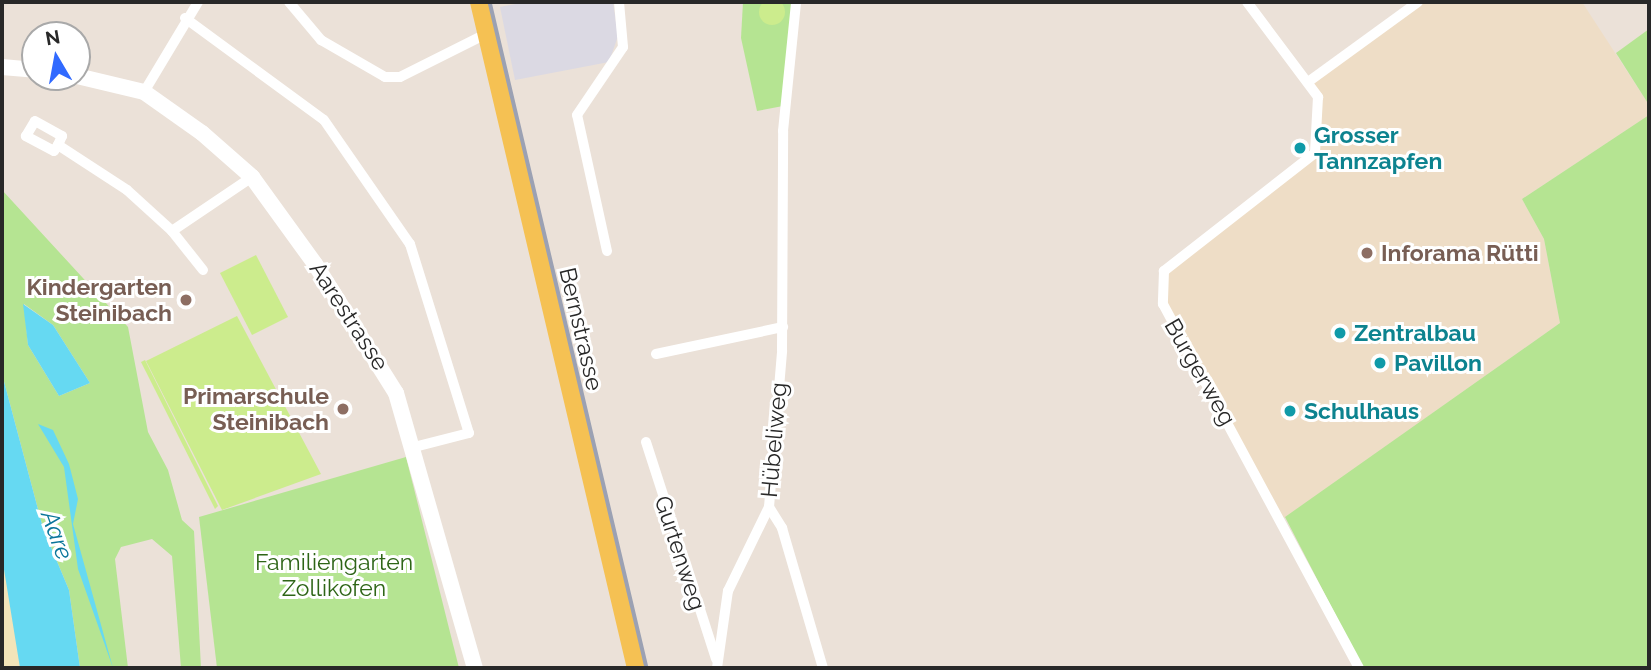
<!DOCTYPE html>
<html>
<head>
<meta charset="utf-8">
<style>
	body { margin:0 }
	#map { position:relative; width:1651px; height:670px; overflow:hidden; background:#ebe1d8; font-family:Raleway,sans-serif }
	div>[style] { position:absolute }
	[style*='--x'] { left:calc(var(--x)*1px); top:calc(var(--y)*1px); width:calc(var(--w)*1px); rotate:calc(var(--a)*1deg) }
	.industrial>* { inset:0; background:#dbd9e3 }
	.education>* { inset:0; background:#eeddc6 }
	.green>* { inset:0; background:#b5e492 }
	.sand>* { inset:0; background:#f2e4b9 }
	.pitch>* { inset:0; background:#ccec8d }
	.round { border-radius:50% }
	.water>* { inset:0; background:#66d9f2 }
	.street>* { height:10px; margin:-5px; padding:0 5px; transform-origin:5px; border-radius:5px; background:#fff }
	.secondary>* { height:16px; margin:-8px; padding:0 8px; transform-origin:8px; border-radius:8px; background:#fff }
	.primary>* { height:18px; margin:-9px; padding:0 9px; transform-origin:9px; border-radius:9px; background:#f5c153 }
	.rail>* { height:3.5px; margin:-1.75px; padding:0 1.75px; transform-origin:1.75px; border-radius:1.75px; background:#9ba1b3 }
	.dots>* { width:19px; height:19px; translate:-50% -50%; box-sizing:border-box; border:4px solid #fff; border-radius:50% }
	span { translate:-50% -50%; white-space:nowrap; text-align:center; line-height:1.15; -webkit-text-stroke:6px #fff; paint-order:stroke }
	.culture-label { font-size:23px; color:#0d838f; font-weight:700 }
	.left { translate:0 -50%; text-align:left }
	.education-label { font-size:23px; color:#785e54; font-weight:700 }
	.right { translate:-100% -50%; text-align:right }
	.street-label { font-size:23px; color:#282828 }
	.park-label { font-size:23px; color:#2e6517 }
	.water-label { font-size:24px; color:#09759a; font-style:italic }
	.frame { position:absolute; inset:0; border:4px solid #282828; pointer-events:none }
	.north { position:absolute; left:21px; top:21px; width:70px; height:70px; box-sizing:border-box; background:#fff; border:2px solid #a9a9a9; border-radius:50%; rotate:350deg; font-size:19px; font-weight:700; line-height:28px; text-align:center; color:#282828 }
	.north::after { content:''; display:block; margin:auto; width:24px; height:32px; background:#316aff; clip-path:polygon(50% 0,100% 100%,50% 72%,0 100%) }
</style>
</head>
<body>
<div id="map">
	<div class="industrial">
		<div style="clip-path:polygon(526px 2px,613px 2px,618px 36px,609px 62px,515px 80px,500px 7px)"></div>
	</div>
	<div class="education">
		<div style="clip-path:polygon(1418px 2px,1582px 2px,1649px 105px,1649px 115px,1522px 199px,1544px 239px,1560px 323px,1280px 521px,1165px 312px,1168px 267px,1308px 163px,1319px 111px,1308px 82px)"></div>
	</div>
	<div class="green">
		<div style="clip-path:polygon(743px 2px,794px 2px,783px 106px,757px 111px,741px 38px)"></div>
		<div style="clip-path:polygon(1649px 29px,1649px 105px,1616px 53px)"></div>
		<div style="clip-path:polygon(1649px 115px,1649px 668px,1363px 668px,1285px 517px,1560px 323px,1544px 239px,1522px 199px)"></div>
		<div style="clip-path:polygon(evenodd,2px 190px,128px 327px,148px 432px,168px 470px,182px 520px,194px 531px,201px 668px,181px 668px,172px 556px,152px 539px,121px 547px,115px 559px,128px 668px,80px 668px,69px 590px,43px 528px,2px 374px,2px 190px,24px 304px,53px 325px,90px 383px,59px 396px,28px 345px,24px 304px)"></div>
		<div style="clip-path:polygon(406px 457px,459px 668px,217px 668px,199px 517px)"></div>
	</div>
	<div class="sand">
		<div style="clip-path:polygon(2px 536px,25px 668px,2px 668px)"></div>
	</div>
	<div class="pitch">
		<div class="round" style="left:759px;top:-1px;width:26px;height:26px"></div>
		<div style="clip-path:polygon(256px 255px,288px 317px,252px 335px,220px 273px)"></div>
		<div style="clip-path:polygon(237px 316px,321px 474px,222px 510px,146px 361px)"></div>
		<div style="clip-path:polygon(145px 360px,218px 506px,215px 509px,141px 362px)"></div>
	</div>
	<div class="water">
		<div style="clip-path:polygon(23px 304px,53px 325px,90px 383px,59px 396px,28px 345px)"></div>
		<div style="clip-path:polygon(2px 374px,43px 528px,69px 590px,80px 668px,20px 668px,2px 557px)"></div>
		<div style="clip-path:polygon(38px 424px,53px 430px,69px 464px,78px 499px,73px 524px,113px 668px,78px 569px,64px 467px)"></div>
	</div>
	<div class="street">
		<div style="--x:289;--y:2;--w:50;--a:49.9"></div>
		<div style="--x:321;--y:40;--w:74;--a:30"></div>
		<div style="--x:385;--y:77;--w:15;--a:0"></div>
		<div style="--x:400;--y:77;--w:96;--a:-26.6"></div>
		<div style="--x:1247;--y:2;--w:119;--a:53.2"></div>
		<div style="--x:1318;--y:97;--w:56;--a:93.1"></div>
		<div style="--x:1315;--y:153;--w:192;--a:142"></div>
		<div style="--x:1164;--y:271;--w:33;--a:92"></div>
		<div style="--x:1163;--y:304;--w:413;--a:61.7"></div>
		<div style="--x:185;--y:18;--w:172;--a:36.3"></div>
		<div style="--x:324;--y:120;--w:151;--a:55.3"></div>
		<div style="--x:410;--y:244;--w:198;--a:72.7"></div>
		<div style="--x:469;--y:433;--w:57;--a:165.7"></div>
		<div style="--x:1308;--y:82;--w:136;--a:-36"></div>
		<div style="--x:144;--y:92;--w:105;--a:-59"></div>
		<div style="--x:58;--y:145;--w:7;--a:124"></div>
		<div style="--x:54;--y:151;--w:32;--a:-152"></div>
		<div style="--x:26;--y:136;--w:17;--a:-59"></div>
		<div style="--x:35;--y:121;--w:31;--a:29"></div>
		<div style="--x:62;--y:136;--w:10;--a:114"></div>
		<div style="--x:58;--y:145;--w:82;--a:33.1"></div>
		<div style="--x:127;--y:190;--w:61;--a:42.3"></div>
		<div style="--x:607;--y:251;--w:139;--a:-102.4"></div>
		<div style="--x:577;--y:115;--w:82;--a:-55.9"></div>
		<div style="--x:623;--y:47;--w:45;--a:-95.1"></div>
		<div style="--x:203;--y:270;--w:50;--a:-128.5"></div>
		<div style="--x:172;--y:231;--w:97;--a:-34"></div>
		<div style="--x:656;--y:354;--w:130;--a:-12"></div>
		<div style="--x:646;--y:442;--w:228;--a:72.1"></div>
		<div style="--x:769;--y:507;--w:25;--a:58"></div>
		<div style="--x:782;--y:528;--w:146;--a:73.7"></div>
		<div style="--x:717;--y:668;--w:78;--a:-81.9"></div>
		<div style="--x:728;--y:591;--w:93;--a:-64"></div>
		<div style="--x:769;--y:507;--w:157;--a:-85.2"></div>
		<div style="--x:782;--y:351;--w:220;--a:-89.7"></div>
		<div style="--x:783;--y:131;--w:130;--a:-84.2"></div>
	</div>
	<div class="secondary">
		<div style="--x:2;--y:67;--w:33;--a:5"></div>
		<div style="--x:77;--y:76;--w:69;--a:13.4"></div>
		<div style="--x:144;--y:92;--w:71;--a:35.3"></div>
		<div style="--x:202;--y:133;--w:67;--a:41.3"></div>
		<div style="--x:252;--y:177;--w:107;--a:54.1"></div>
		<div style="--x:315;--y:264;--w:152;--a:57.9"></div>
		<div style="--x:396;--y:393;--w:286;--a:74"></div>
	</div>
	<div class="primary">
		<div style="--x:479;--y:2;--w:684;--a:76.74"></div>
	</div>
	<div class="rail">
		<div style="--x:490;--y:2;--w:684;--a:76.74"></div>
	</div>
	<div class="dots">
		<div style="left:1300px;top:148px;background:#0f9aa8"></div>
		<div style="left:1367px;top:253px;background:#8d6e63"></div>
		<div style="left:186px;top:300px;background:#8d6e63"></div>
		<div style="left:1340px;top:333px;background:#0f9aa8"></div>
		<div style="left:1380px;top:363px;background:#0f9aa8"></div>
		<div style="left:343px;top:409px;background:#8d6e63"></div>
		<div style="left:1290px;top:411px;background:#0f9aa8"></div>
	</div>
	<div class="culture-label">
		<span class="left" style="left:1314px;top:148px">Grosser<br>Tannzapfen</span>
		<span class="left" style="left:1354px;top:333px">Zentralbau</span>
		<span class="left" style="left:1394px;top:363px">Pavillon</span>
		<span class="left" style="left:1304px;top:411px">Schulhaus</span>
	</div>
	<div class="education-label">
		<span class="left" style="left:1381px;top:253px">Inforama Rütti</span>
		<span class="right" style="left:172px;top:300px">Kindergarten<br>Steinibach</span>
		<span class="right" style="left:329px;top:409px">Primarschule<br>Steinibach</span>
	</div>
	<div class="street-label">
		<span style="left:349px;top:316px;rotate:57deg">Aarestrasse</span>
		<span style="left:581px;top:329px;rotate:77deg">Bernstrasse</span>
		<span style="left:1200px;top:372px;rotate:60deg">Burgerweg</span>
		<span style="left:774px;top:440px;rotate:-85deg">Hübeliweg</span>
		<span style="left:680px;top:553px;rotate:72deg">Gurtenweg</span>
	</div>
	<div class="park-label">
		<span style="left:334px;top:575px">Familiengarten<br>Zollikofen</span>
	</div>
	<div class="water-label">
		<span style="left:57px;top:535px;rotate:70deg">Aare</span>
	</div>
	<div class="frame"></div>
	<div class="north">N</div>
</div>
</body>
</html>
